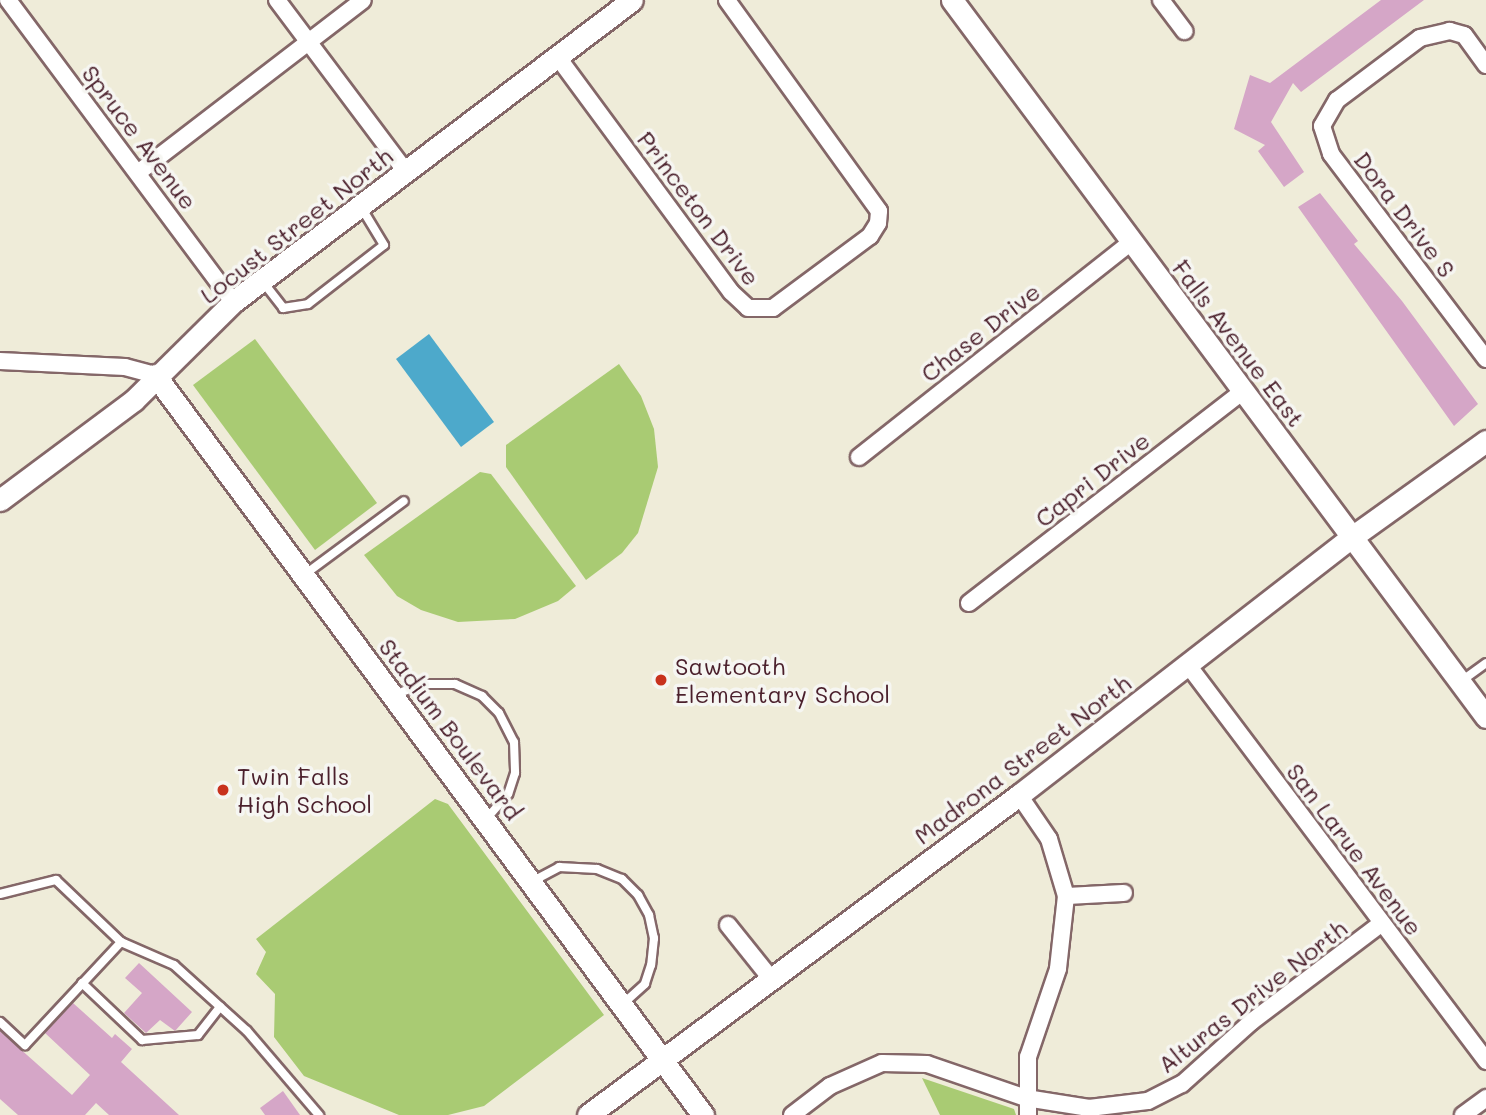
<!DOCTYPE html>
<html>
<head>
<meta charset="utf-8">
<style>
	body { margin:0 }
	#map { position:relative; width:1486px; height:1115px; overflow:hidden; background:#efecd9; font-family:Mali,sans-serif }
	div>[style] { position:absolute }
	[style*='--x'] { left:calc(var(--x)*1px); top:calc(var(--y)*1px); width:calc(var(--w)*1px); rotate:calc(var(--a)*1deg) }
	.green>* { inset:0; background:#a9cb73 }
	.water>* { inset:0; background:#4da9cb }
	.building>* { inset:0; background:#d5a6c7 }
	.roads { filter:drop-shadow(2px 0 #846768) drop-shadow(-2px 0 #846768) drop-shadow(0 2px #846768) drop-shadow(0 -2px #846768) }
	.lane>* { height:8px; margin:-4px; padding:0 4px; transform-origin:4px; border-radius:4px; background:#fff }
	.street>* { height:16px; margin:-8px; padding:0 8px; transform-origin:8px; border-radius:8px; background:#fff }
	.secondary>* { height:21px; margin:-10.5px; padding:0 10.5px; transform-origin:10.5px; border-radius:10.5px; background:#fff }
	.dots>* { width:19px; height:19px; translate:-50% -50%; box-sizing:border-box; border:4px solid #f6f6f2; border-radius:50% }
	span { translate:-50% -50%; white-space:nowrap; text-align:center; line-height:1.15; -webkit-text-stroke:7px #f6f6f2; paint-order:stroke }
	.street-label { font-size:24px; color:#4a1f2b }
	.poi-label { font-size:24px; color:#4a1f2b }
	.left { translate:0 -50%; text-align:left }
</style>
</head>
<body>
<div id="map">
	<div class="green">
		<div style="clip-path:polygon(255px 339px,377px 503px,315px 550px,193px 385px)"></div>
		<div style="clip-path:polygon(619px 364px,641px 396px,654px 429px,658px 467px,638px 533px,622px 553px,586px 580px,506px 467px,506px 445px)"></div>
		<div style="clip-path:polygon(480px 472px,491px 474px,576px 586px,558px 601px,515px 619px,458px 622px,421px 610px,397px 596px,364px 555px)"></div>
		<div style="clip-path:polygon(435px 799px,448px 804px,604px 1015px,484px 1106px,448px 1115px,399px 1115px,304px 1076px,274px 1037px,275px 994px,256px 974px,266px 952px,256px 939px)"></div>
		<div style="clip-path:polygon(922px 1078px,1014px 1109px,1016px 1115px,940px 1115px)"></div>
	</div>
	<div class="water">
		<div style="clip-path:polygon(429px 334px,494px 422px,461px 447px,396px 359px)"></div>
	</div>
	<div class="building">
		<div style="clip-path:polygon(1381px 0,1424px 0,1301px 92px,1293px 83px,1271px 122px,1304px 172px,1284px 187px,1258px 151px,1265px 145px,1234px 129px,1250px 75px,1270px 83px)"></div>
		<div style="clip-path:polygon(1320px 193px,1358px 241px,1354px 244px,1402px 301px,1478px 404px,1454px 426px,1298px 207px)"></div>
		<div style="clip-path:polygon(139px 963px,192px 1012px,175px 1031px,160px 1020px,146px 1033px,124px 1013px,142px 993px,125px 978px)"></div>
		<div style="clip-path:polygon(73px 1003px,112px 1038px,115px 1034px,132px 1049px,121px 1062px,179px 1115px,109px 1115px,96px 1103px,85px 1115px,18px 1115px,0 1099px,0 1031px,72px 1095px,90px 1075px,45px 1033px)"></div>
		<div style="clip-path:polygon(283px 1091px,300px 1115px,265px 1115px,260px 1108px)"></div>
	</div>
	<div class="roads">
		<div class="lane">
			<div style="--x:263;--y:282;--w:33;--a:52"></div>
			<div style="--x:283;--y:308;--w:25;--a:-9"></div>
			<div style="--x:308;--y:304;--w:96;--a:-37.8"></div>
			<div style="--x:384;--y:245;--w:44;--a:-121.2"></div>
			<div style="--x:304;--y:575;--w:124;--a:-36.5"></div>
			<div style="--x:1460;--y:682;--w:32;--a:-36"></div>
			<div style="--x:394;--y:695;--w:30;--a:-21"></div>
			<div style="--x:422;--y:684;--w:33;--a:0"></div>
			<div style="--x:455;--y:684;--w:30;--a:24"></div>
			<div style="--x:482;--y:696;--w:24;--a:45"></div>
			<div style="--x:499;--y:713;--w:33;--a:63"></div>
			<div style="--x:514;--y:742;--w:31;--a:88"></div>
			<div style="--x:515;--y:773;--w:22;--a:108"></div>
			<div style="--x:508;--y:794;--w:33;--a:131"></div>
			<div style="--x:533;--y:881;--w:30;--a:-28"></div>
			<div style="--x:559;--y:867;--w:38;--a:3"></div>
			<div style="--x:597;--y:869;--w:27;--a:22"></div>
			<div style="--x:622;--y:879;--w:23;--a:45"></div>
			<div style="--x:638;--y:895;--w:23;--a:61"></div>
			<div style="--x:649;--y:915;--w:24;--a:78"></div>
			<div style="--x:654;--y:938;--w:27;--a:96"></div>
			<div style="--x:651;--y:965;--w:20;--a:108"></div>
			<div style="--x:645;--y:984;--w:28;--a:138"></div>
			<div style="--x:0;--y:894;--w:58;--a:-14"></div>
			<div style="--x:56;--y:880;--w:90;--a:43.6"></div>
			<div style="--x:82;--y:983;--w:83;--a:43.5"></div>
			<div style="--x:142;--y:1040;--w:56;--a:-5.1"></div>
			<div style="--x:198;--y:1035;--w:36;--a:-52"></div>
			<div style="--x:0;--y:1022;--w:34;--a:43"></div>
			<div style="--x:25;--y:1045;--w:141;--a:-47"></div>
			<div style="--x:121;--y:942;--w:58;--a:23.5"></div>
			<div style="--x:174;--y:965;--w:98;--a:42.1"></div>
			<div style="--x:247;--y:1031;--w:111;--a:49.4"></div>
		</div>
		<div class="street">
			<div style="--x:8;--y:0;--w:377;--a:53.3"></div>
			<div style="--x:277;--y:0;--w:216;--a:53.1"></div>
			<div style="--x:1161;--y:0;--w:39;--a:53"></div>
			<div style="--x:557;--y:56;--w:293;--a:53.6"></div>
			<div style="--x:731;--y:292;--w:23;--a:43"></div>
			<div style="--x:748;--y:308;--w:25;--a:0"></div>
			<div style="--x:773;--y:308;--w:121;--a:-36.6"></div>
			<div style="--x:870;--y:236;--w:15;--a:-58"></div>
			<div style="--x:878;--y:223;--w:12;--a:-85"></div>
			<div style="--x:879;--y:211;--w:260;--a:-125.8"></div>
			<div style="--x:1486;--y:65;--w:37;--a:-126"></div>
			<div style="--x:1464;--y:35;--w:15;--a:-164"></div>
			<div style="--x:1450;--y:31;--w:31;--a:167"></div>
			<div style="--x:1420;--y:38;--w:104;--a:143.2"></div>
			<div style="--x:1337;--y:100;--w:30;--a:120"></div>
			<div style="--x:1322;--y:126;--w:29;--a:72"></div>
			<div style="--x:1331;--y:154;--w:257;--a:52.9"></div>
			<div style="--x:139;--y:172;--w:282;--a:-37.5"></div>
			<div style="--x:0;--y:361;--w:125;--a:2.7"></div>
			<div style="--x:125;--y:367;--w:31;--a:15"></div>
			<div style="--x:859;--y:457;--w:345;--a:-38.3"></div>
			<div style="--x:969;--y:603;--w:346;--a:-37.7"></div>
			<div style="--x:1188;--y:665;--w:496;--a:53"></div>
			<div style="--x:1019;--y:795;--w:53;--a:55.7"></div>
			<div style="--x:1049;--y:839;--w:59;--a:73.4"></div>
			<div style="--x:1066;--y:896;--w:73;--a:96.3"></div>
			<div style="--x:1058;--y:969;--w:93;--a:108.8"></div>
			<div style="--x:1028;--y:1057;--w:58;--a:90"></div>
			<div style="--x:1066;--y:896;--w:58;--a:-3"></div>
			<div style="--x:728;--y:925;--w:70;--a:51.3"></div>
			<div style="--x:792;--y:1115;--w:48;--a:-37.3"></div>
			<div style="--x:830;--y:1086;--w:57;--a:-23.9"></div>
			<div style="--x:882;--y:1063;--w:45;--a:1.3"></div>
			<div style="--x:927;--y:1064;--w:105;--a:19"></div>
			<div style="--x:1026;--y:1098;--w:64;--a:9"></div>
			<div style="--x:1089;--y:1108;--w:59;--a:-6.8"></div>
			<div style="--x:1148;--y:1101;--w:38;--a:-27"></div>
			<div style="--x:1182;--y:1084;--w:93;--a:-41.9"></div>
			<div style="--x:1251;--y:1022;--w:164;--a:-37.1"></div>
			<div style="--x:1463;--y:1115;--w:29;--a:-36"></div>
		</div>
		<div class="secondary">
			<div style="--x:952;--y:0;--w:894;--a:53.32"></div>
			<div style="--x:155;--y:375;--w:921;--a:53.48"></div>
			<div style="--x:0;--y:500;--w:167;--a:-36.7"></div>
			<div style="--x:134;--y:400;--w:139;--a:-44.7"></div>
			<div style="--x:233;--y:302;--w:500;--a:-37.12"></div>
			<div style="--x:588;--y:1115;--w:537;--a:-36.59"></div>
			<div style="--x:1019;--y:795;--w:421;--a:-37.8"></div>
			<div style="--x:1352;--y:537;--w:165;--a:-35.6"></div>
		</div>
	</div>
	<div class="dots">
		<div style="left:661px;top:680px;background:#c8321e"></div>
		<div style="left:223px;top:790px;background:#c8321e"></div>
	</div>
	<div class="street-label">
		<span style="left:140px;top:137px;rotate:53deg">Spruce Avenue</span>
		<span style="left:699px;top:208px;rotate:53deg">Princeton Drive</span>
		<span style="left:1405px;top:214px;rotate:53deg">Dora Drive S</span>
		<span style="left:296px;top:225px;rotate:-38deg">Locust Street North</span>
		<span style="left:980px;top:332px;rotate:-38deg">Chase Drive</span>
		<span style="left:1239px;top:343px;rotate:53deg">Falls Avenue East</span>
		<span style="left:1092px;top:479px;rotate:-38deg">Capri Drive</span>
		<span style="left:451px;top:729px;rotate:53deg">Stadium Boulevard</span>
		<span style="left:1022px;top:759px;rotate:-37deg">Madrona Street North</span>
		<span style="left:1355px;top:849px;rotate:53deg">San Larue Avenue</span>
		<span style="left:1252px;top:996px;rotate:-38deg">Alturas Drive North</span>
	</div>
	<div class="poi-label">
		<span class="left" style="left:675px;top:680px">Sawtooth<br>Elementary School</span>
		<span class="left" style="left:237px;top:790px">Twin Falls<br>High School</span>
	</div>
</div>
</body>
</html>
